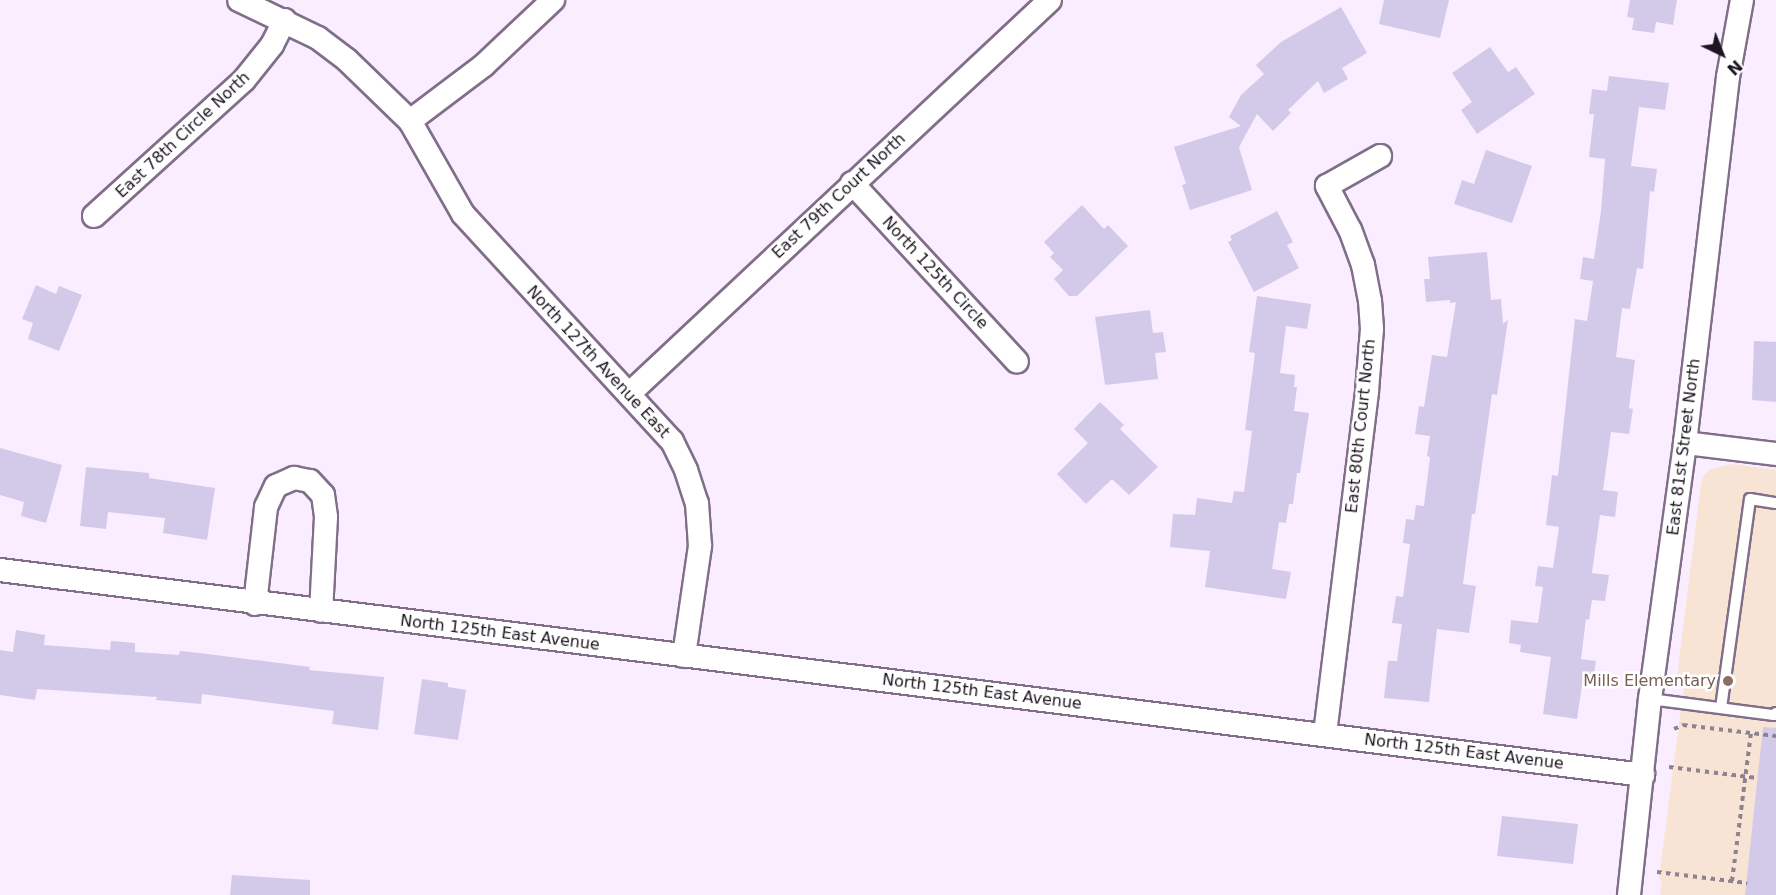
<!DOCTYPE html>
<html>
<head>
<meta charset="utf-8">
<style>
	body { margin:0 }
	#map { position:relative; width:1776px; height:895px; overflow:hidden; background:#faedff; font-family:"DejaVu Sans",sans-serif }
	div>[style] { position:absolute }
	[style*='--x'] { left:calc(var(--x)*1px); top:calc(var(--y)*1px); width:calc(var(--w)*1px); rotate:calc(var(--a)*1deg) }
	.education>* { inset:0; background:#f7e4d4 }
	.building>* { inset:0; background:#d3caea }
	.path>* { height:4px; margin-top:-2px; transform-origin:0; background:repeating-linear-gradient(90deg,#8d8291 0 4.5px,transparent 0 9px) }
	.roads { filter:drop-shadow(2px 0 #816e88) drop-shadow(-2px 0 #816e88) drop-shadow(0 2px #816e88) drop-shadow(0 -2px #816e88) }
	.service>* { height:10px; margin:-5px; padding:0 5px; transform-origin:5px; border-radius:5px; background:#fff }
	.minor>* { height:22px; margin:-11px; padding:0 11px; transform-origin:11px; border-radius:11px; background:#fff }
	.dots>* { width:16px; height:16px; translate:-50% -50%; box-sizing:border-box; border:3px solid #fff; border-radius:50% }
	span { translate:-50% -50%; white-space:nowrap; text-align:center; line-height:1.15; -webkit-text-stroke:5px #fff; paint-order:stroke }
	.street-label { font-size:16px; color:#1d1520 }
	.education-label { font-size:16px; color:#785e54 }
	.right { translate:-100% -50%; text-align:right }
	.north { position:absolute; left:1692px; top:24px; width:60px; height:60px; -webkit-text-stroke:4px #fff; paint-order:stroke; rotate:137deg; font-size:16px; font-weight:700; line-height:24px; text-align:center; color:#1d1520 }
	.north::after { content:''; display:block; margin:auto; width:21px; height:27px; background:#1d1520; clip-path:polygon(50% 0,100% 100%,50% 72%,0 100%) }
</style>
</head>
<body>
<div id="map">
	<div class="education">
		<div style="clip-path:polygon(1732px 464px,1776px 470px,1776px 895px,1660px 895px,1662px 882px,1659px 878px,1684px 685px,1677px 676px,1701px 484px,1704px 475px,1711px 469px)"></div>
	</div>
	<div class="building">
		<div style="clip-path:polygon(1384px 0,1449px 0,1440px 38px,1379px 24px)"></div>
		<div style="clip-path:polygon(1630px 0,1677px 0,1673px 25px,1656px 22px,1654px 33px,1632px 30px,1634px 18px,1627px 17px)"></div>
		<div style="clip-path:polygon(1341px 7px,1367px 53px,1342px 68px,1348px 79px,1324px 93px,1318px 81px,1288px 110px,1291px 113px,1273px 131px,1257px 114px,1239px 147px,1252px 190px,1190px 210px,1182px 185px,1186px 184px,1174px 147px,1241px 126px,1229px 117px,1241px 95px,1264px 74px,1256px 65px,1281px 42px)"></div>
		<div style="clip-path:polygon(1490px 47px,1508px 72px,1516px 67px,1535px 94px,1477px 134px,1461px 110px,1472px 102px,1452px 73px)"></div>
		<div style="clip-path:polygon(1609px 76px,1669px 83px,1665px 110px,1639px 107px,1631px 166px,1657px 169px,1654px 192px,1650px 191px,1643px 269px,1637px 268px,1630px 309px,1622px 308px,1616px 357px,1635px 360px,1629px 408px,1633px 409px,1629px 434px,1611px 432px,1603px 490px,1618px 492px,1615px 517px,1600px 515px,1592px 573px,1609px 575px,1605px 601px,1592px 600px,1589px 620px,1586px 619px,1581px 659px,1596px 661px,1592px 686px,1582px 685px,1577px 719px,1543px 714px,1551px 657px,1520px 652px,1521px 645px,1509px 643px,1511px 620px,1538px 623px,1543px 587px,1535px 586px,1538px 566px,1553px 568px,1559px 527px,1546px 525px,1552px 475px,1558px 476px,1575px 319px,1587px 321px,1593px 281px,1580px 279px,1583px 257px,1594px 259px,1601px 211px,1605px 159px,1589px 157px,1594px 114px,1589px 114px,1592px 89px,1607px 91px)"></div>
		<div style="clip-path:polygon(1486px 150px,1532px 166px,1512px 223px,1454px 204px,1462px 180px,1474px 184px)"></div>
		<div style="clip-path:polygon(1082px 205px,1104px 229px,1108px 225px,1128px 246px,1077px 296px,1069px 296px,1054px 279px,1063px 270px,1050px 257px,1054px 253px,1044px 242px)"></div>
		<div style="clip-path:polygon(1277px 211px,1293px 242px,1287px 245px,1299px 268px,1254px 292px,1228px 242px,1232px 240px,1230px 236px)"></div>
		<div style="clip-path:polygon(1487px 252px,1491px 300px,1501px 299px,1503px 324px,1508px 320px,1497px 395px,1492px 394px,1475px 514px,1472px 514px,1463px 584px,1476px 586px,1469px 633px,1437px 629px,1429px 702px,1384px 698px,1388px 661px,1397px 661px,1402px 624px,1392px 623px,1396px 596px,1403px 597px,1410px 544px,1403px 543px,1406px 519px,1414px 520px,1416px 505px,1424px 506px,1430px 457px,1427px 456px,1430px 436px,1415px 434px,1419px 406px,1424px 407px,1432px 355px,1447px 357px,1456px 302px,1450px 303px,1450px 300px,1426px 302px,1424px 279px,1430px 279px,1428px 257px)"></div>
		<div style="clip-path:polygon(36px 285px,56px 294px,59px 286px,82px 295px,59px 351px,28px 339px,33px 323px,22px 319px)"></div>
		<div style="clip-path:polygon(1257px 296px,1311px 304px,1307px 329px,1286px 326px,1280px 373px,1295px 375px,1294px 387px,1297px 387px,1294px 411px,1309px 413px,1300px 473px,1297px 473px,1293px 504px,1289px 504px,1286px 523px,1279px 522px,1272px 569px,1291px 572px,1286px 599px,1205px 587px,1210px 551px,1170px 547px,1173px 514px,1195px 515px,1197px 498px,1232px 503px,1234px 491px,1244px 492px,1252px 431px,1245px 430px,1255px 353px,1249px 352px)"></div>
		<div style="clip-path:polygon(1150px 310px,1153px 333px,1163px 332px,1166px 352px,1155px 353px,1158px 379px,1105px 385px,1095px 317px)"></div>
		<div style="clip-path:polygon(1754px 341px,1776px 342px,1776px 402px,1752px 400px)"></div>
		<div style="clip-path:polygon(1100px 402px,1124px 425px,1120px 429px,1158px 467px,1129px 495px,1112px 479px,1086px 504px,1057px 474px,1088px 443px,1074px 429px)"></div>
		<div style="clip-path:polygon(0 448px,62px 465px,46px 523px,21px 516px,24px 502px,0 495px)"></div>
		<div style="clip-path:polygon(86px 467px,149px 473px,149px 478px,215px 488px,207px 540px,163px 533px,165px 518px,108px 512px,106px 529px,80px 526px)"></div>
		<div style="clip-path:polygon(16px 630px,45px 635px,44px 645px,110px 650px,111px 641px,135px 643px,135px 652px,179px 655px,180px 651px,200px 653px,310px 667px,309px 670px,384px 677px,378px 730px,332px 724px,334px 711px,202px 694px,201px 704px,156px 700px,157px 697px,37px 689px,35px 700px,0 695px,0 650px,13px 652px)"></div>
		<div style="clip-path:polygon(422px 679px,448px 683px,448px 687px,466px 690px,458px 740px,414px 734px)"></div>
		<div style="clip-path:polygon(1763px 727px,1776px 728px,1776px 895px,1745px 895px)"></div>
		<div style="clip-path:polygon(1502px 816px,1578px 824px,1573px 864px,1497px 856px)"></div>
		<div style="clip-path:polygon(232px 875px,310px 880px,310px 895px,230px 895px)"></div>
	</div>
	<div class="path">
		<div style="--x:1674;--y:729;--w:10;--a:-24"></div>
		<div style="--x:1683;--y:725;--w:94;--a:6.7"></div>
		<div style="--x:1669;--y:767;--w:89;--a:7.1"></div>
		<div style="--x:1657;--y:872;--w:91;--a:7"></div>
		<div style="--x:1732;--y:881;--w:149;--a:-82.7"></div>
	</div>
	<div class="roads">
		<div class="service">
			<div style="--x:1650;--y:699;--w:125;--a:7.4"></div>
			<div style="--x:1774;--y:715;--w:3;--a:-45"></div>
			<div style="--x:1721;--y:708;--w:211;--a:-82.1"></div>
			<div style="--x:1750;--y:499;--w:26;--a:9"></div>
		</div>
		<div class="minor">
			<div style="--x:239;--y:0;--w:88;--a:25.7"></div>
			<div style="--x:318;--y:38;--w:36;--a:37"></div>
			<div style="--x:347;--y:60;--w:88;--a:44.1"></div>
			<div style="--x:410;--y:121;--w:107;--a:60.3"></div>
			<div style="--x:463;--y:214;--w:309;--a:47.4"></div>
			<div style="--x:672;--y:441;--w:32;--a:64"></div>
			<div style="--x:686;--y:470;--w:35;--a:72"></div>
			<div style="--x:697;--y:503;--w:43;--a:86"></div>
			<div style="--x:700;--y:546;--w:111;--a:98.3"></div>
			<div style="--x:410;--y:121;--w:93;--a:-37.1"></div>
			<div style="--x:484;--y:65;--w:95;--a:-43.3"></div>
			<div style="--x:852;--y:183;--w:243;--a:47.3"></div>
			<div style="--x:94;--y:216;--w:202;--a:-42.2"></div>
			<div style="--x:244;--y:80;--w:45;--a:-51.3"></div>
			<div style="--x:272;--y:45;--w:28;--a:-63"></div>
			<div style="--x:630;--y:393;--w:575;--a:-43.1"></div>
			<div style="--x:1685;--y:443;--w:92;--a:6.9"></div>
			<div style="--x:0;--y:570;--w:1656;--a:7.11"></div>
			<div style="--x:255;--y:604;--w:98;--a:-83.5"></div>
			<div style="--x:266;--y:507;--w:23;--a:-65"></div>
			<div style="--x:276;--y:486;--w:20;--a:-24"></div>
			<div style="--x:294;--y:478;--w:16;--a:11"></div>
			<div style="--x:310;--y:481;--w:19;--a:47"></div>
			<div style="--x:323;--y:495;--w:22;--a:82"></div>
			<div style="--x:326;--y:517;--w:94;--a:93"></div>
			<div style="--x:1325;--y:734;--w:346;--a:-83"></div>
			<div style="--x:1367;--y:391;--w:62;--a:-85.4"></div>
			<div style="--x:1372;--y:329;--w:28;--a:-94"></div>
			<div style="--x:1370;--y:301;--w:37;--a:-101"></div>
			<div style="--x:1363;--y:265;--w:37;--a:-110"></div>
			<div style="--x:1350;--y:230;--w:50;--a:-117.6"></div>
			<div style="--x:1327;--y:186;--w:61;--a:-29.5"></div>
			<div style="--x:1629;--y:895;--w:197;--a:-83.9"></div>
			<div style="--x:1650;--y:699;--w:258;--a:-82.2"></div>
			<div style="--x:1685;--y:443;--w:369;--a:-83.3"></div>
			<div style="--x:1728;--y:77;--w:78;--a:-79.7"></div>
		</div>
	</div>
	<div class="dots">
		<div style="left:1728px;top:681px;background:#8d6e63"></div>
	</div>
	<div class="street-label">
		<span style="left:183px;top:135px;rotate:-43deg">East 78th Circle North</span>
		<span style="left:839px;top:196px;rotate:-43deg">East 79th Court North</span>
		<span style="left:935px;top:273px;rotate:47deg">North 125th Circle</span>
		<span style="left:598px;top:362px;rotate:47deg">North 127th Avenue East</span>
		<span style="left:1361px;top:426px;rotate:-84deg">East 80th Court North</span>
		<span style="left:1684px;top:447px;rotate:-83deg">East 81st Street North</span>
		<span style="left:500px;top:633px;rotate:7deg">North 125th East Avenue</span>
		<span style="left:982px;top:692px;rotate:7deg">North 125th East Avenue</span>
		<span style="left:1464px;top:752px;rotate:7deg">North 125th East Avenue</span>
	</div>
	<div class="education-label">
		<span class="right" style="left:1716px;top:681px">Mills Elementary</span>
	</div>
	<div class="north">N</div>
</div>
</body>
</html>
